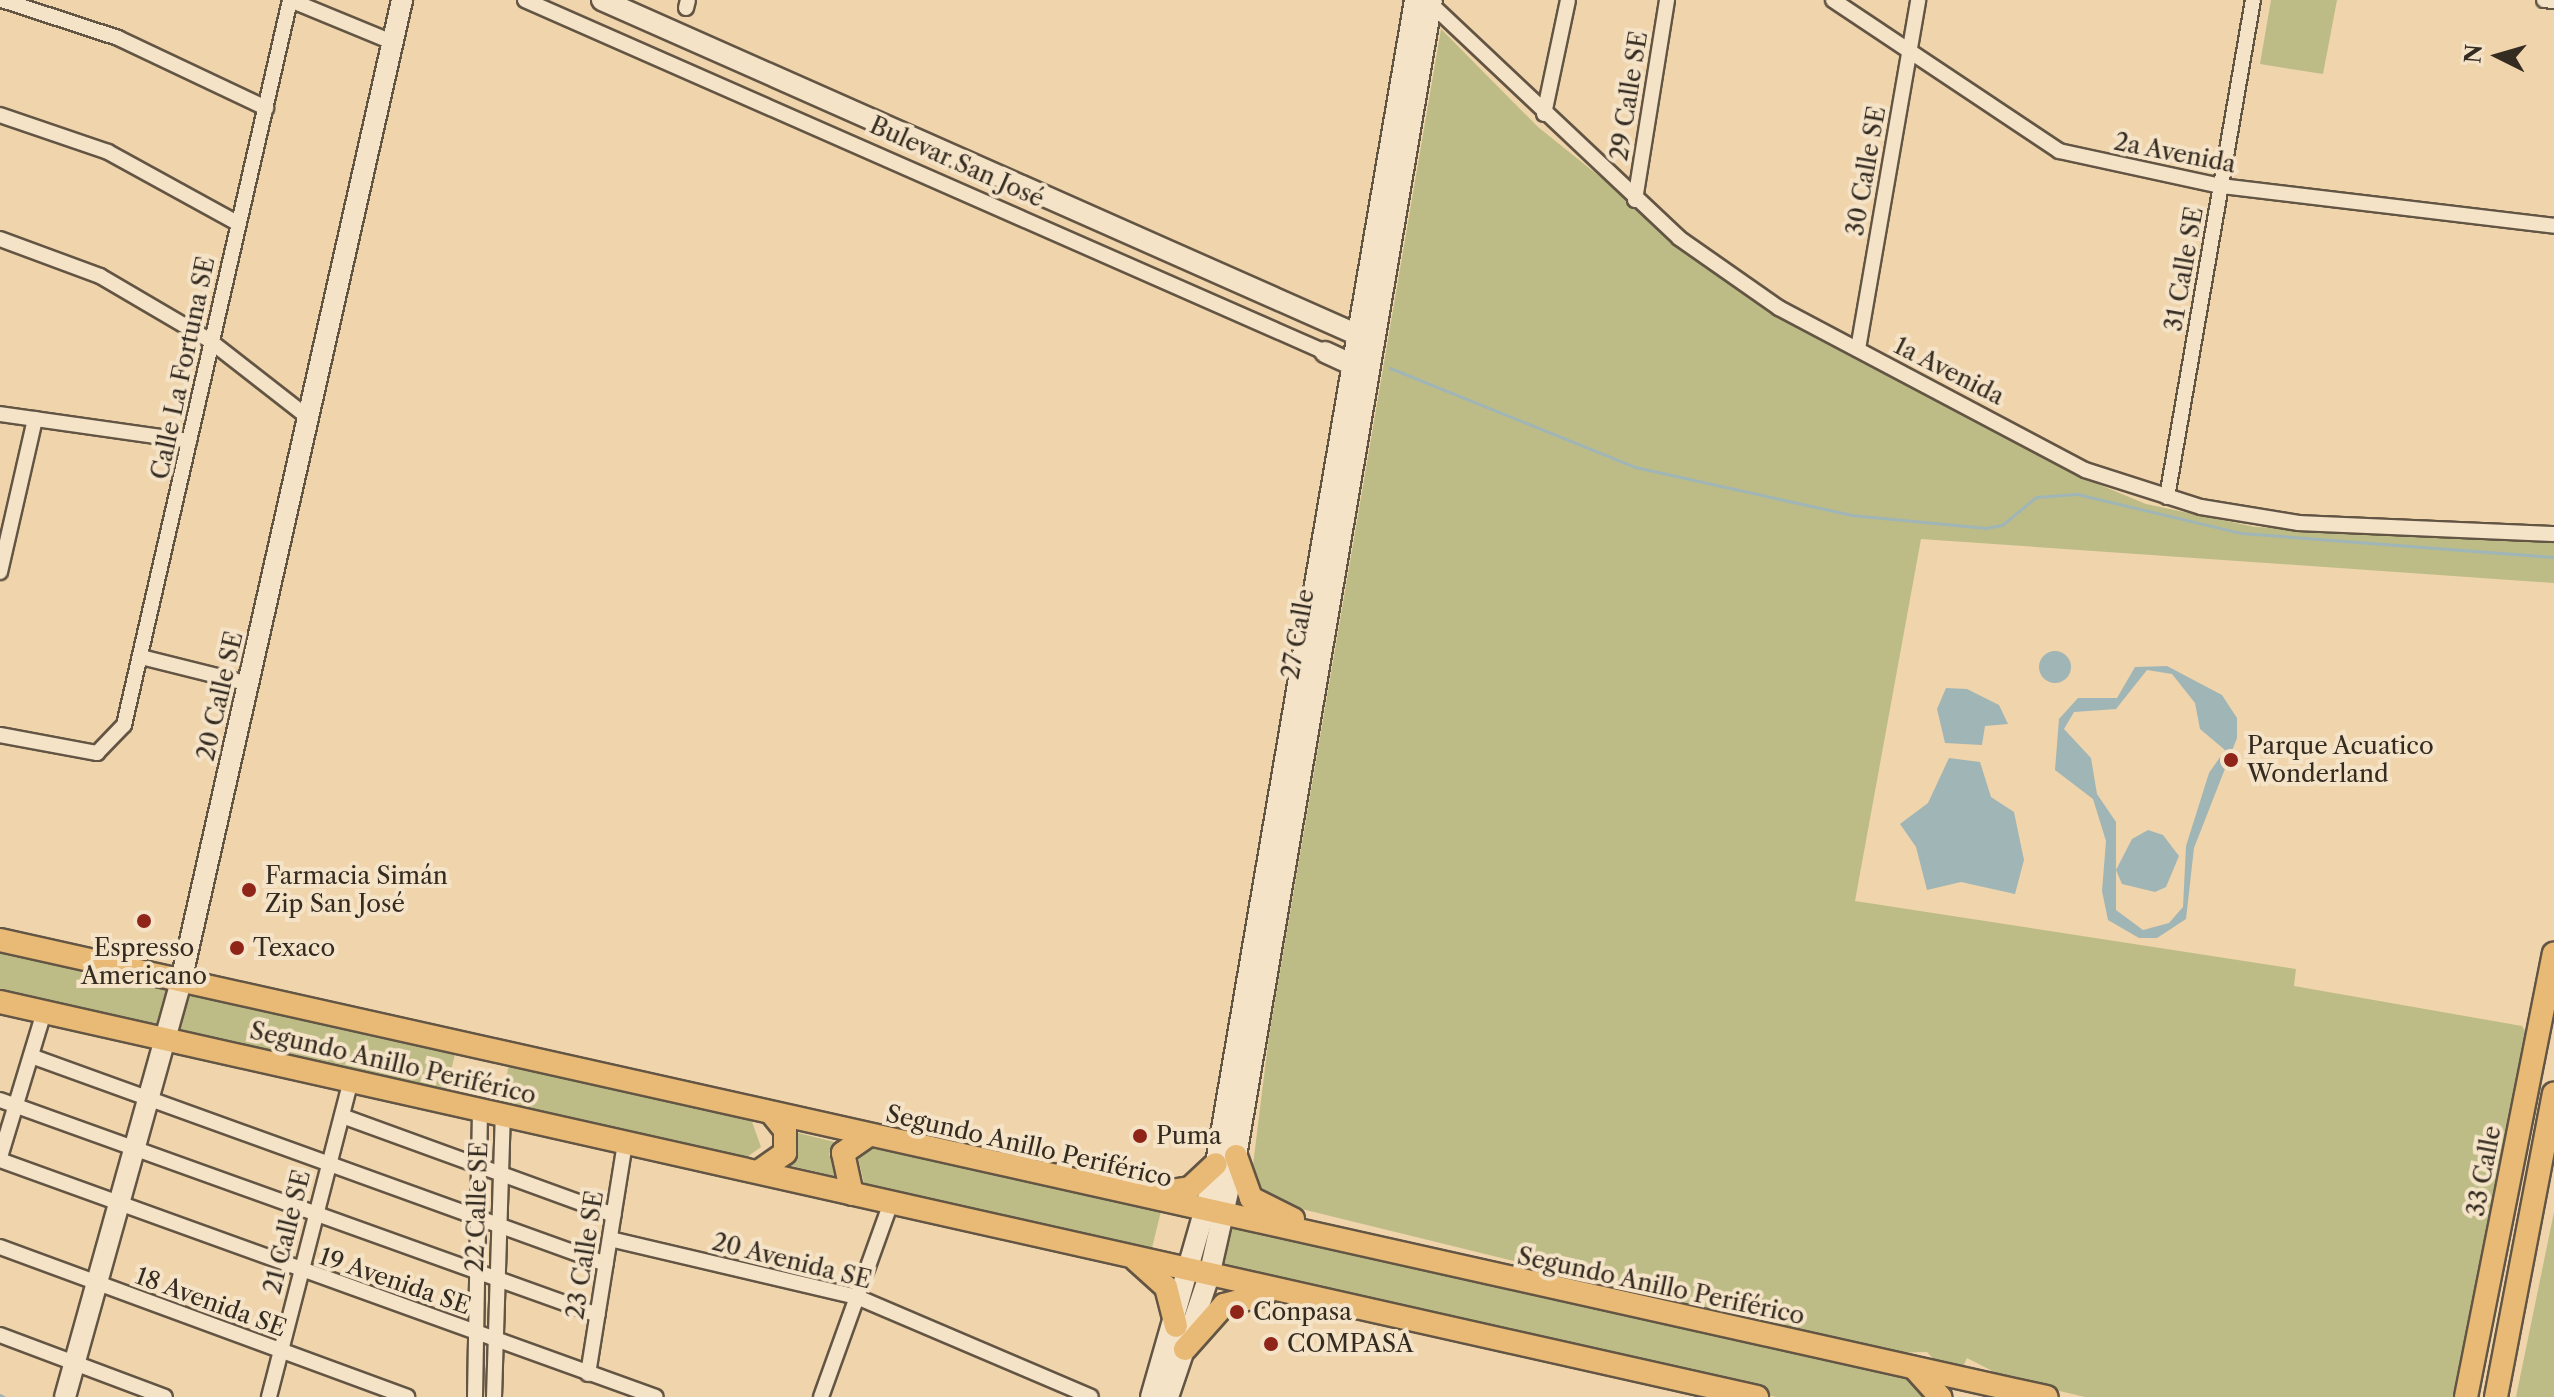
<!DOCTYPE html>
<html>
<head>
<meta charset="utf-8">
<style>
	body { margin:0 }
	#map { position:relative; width:2554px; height:1397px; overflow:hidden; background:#f0d4ab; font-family:"Libre Caslon Text",serif }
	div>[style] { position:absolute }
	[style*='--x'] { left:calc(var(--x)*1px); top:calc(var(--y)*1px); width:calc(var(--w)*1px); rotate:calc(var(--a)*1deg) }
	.green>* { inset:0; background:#bdbc86 }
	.water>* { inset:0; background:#a0b5b6 }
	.round { border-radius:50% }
	.stream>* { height:3px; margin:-1.5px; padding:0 1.5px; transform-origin:1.5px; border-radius:1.5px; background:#a0b5b6 }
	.roads { filter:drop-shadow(2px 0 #635544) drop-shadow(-2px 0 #635544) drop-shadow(0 2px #635544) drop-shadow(0 -2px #635544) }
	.street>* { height:14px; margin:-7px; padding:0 7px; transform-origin:7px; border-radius:7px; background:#f5e3c8 }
	.secondary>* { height:20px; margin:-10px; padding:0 10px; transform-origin:10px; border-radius:10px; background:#f5e3c8 }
	.primary>* { height:22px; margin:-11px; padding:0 11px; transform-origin:11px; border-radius:11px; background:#e8ba76 }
	.dots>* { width:22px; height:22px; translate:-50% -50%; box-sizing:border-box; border:4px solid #f5e3c8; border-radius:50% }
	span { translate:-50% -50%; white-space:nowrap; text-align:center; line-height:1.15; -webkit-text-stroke:8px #f5e3c8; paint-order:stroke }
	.street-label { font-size:24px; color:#342b21 }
	.poi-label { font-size:24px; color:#342b21 }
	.left { translate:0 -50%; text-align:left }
	.north { position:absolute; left:2458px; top:16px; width:80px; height:80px; -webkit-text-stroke:6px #f5e3c8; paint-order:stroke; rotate:275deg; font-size:22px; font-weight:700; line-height:32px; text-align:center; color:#342b21 }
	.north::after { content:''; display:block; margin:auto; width:28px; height:36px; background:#342b21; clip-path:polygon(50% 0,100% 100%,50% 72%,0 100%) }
</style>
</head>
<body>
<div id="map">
	<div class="green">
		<div style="clip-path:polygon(2271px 0,2337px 0,2323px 74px,2260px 64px)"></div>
		<div style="clip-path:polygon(1441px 29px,1538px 127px,1765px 309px,2076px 475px,2146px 504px,2255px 527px,2554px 539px,2554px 583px,1921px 539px,1855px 901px,2296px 969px,2294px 986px,2522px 1026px,2529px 1037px,2453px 1397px,2085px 1397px,2008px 1379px,1967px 1358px,1962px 1369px,1939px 1365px,1927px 1352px,1888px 1353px,1269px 1201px,1252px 1173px,1269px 1036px)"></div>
		<div style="clip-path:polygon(0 940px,179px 983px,163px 1038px,0 1001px)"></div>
		<div style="clip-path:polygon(185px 989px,456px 1050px,445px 1095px,173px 1035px)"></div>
		<div style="clip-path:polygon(509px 1064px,750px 1116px,761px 1147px,740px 1162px,500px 1106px)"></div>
		<div style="clip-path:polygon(790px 1131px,843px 1144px,829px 1153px,835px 1176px,783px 1164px,798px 1153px)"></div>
		<div style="clip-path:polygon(878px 1144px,1162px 1207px,1150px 1256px,866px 1191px,858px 1158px)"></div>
		<div style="clip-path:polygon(2554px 1212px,2554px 1397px,2516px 1397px)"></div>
		<div style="clip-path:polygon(1225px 1218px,1911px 1377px,1932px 1397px,1776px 1397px,1211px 1275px)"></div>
	</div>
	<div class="water">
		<div class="round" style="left:2039px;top:651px;width:32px;height:32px"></div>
		<div style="clip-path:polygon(evenodd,2167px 666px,2222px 695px,2237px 718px,2237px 738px,2194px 848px,2186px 919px,2157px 938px,2139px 938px,2108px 920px,2102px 891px,2106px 841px,2093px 799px,2055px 770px,2059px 719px,2078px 698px,2117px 698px,2135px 667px,2167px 666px,2147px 670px,2172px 674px,2195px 703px,2200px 729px,2225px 750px,2209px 773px,2186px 846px,2183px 907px,2169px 923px,2143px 930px,2116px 910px,2116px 822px,2097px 794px,2091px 758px,2064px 729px,2074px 712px,2116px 709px,2147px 670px)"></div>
		<div style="clip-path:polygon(1946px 688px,1967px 689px,1999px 705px,2008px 724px,1985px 726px,1982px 745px,1945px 743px,1937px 709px)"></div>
		<div style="clip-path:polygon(1949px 758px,1980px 762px,1991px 797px,2014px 812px,2024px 860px,2015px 894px,1961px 882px,1927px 890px,1916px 847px,1900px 824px,1928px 803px)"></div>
		<div style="clip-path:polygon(2148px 830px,2163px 835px,2179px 856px,2166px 887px,2155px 892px,2122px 884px,2116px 870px,2132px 839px)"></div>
	</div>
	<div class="stream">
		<div style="--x:1390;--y:368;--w:264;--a:22"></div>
		<div style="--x:1635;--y:467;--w:221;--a:12.5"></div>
		<div style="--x:1851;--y:515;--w:136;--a:5.5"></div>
		<div style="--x:1986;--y:528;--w:16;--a:-11"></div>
		<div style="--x:2002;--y:525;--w:44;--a:-39.5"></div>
		<div style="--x:2036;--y:497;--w:41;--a:-4.2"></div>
		<div style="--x:2077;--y:494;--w:169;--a:13.4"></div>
		<div style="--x:2241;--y:533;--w:314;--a:4.4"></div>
		<div style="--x:0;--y:1395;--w:4;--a:27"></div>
	</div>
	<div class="roads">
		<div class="street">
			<div style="--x:2;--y:0;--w:122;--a:18.1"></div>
			<div style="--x:118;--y:38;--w:164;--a:25.3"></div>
			<div style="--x:525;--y:0;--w:874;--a:23.75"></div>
			<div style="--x:1833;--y:0;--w:272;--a:33.7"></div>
			<div style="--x:2059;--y:151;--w:166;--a:12.2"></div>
			<div style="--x:2221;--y:186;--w:335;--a:6.8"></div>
			<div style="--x:2544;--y:0;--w:10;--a:6"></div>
			<div style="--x:1431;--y:4;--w:341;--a:43.3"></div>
			<div style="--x:1679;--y:238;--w:122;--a:35"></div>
			<div style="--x:1779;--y:308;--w:346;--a:27.9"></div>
			<div style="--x:2085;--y:470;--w:122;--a:17.7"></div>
			<div style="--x:2201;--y:507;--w:99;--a:9.3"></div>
			<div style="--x:2299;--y:523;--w:255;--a:2.5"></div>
			<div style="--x:686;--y:8;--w:8;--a:-76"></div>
			<div style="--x:1544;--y:114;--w:116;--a:-78.1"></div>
			<div style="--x:0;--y:115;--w:114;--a:18.9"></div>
			<div style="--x:108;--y:152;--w:147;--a:28.8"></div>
			<div style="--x:1635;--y:200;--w:203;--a:-80.9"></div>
			<div style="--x:0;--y:239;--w:107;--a:20.3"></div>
			<div style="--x:100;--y:276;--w:126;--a:30.4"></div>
			<div style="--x:209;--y:340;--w:127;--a:38"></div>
			<div style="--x:1858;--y:349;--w:354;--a:-80.2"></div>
			<div style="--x:0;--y:414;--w:191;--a:8.1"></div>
			<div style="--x:2167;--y:497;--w:504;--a:-80.18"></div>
			<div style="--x:0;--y:572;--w:157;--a:-77.1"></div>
			<div style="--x:141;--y:657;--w:111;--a:14"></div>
			<div style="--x:0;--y:735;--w:99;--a:10.5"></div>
			<div style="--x:97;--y:753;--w:39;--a:-46"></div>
			<div style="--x:124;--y:725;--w:744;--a:-77.1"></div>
			<div style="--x:290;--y:0;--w:110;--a:22.4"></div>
			<div style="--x:31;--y:1056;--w:611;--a:19.89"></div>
			<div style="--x:0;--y:1100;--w:635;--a:19.78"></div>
			<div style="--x:342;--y:1116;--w:289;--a:20"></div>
			<div style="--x:0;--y:1157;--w:152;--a:-73.1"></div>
			<div style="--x:0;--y:1160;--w:697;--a:19.86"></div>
			<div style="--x:610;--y:1239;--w:254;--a:13.2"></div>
			<div style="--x:857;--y:1297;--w:254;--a:23.1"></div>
			<div style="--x:0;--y:1247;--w:434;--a:20.2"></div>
			<div style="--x:0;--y:1335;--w:176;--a:20.6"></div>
			<div style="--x:588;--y:1374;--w:234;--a:-80.9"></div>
			<div style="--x:269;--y:1397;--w:328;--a:-75.5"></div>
			<div style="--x:475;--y:1397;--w:288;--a:-89"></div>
			<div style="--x:494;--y:1397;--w:283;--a:-88.2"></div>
			<div style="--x:821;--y:1397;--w:206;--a:-70.2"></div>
		</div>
		<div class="secondary">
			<div style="--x:602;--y:0;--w:837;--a:23.9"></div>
			<div style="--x:1325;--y:352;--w:41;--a:24.7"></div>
			<div style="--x:65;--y:1397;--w:432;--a:-74.4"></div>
			<div style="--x:181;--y:981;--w:1006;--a:-77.3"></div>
			<div style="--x:1151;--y:1397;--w:225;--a:-74"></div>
			<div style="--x:1213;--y:1181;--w:1198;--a:-80.29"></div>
			<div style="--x:1168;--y:1397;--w:128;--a:-71.3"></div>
			<div style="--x:1209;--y:1276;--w:123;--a:-77.3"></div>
			<div style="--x:1236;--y:1156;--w:1172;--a:-80.38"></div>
		</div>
		<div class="primary">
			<div style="--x:0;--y:940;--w:2097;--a:12.59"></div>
			<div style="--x:0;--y:1002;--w:1801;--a:12.67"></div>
			<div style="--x:1236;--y:1156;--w:45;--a:70.3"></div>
			<div style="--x:1251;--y:1198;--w:47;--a:26.6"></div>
			<div style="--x:758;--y:1172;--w:33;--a:-35"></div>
			<div style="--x:785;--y:1153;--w:23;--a:-90"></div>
			<div style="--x:785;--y:1130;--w:22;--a:-129"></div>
			<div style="--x:852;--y:1194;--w:42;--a:-102.4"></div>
			<div style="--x:843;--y:1153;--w:29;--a:-35"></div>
			<div style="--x:1152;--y:1194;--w:38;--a:-9"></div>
			<div style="--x:1190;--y:1188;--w:35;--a:-43"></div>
			<div style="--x:1136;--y:1260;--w:40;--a:42"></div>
			<div style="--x:1166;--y:1287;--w:40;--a:75.6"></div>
			<div style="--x:1185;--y:1349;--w:59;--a:-48.4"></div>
			<div style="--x:1224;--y:1305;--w:43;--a:-14.7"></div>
			<div style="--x:1915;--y:1369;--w:38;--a:48"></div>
			<div style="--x:2466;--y:1397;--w:452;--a:-78.8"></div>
			<div style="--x:2496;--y:1397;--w:309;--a:-79.2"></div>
		</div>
	</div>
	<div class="dots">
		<div style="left:2231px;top:760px;background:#8f2418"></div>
		<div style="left:249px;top:890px;background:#8f2418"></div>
		<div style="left:144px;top:921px;background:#8f2418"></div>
		<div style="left:237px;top:948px;background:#8f2418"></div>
		<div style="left:1140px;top:1136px;background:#8f2418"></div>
		<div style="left:1237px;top:1312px;background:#8f2418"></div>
		<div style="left:1271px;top:1344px;background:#8f2418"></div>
	</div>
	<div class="street-label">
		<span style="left:1629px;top:96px;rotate:-81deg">29 Calle SE</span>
		<span style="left:2175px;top:153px;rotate:11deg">2a Avenida</span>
		<span style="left:957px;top:162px;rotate:24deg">Bulevar San José</span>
		<span style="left:1866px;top:171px;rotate:-80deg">30 Calle SE</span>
		<span style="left:2184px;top:269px;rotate:-80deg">31 Calle SE</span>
		<span style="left:183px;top:368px;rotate:-78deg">Calle La Fortuna SE</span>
		<span style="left:1949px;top:371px;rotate:27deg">1a Avenida</span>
		<span style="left:1298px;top:634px;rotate:-80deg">27 Calle</span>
		<span style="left:220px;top:696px;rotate:-77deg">20 Calle SE</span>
		<span style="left:393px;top:1063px;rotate:13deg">Segundo Anillo Periférico</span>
		<span style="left:1029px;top:1146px;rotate:13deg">Segundo Anillo Periférico</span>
		<span style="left:2484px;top:1171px;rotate:-79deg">33 Calle</span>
		<span style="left:477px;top:1207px;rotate:-88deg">22 Calle SE</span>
		<span style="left:287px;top:1232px;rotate:-76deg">21 Calle SE</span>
		<span style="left:585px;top:1255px;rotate:-81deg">23 Calle SE</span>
		<span style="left:792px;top:1261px;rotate:14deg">20 Avenida SE</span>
		<span style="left:395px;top:1281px;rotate:19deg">19 Avenida SE</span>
		<span style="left:1661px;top:1286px;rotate:12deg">Segundo Anillo Periférico</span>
		<span style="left:211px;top:1302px;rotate:20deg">18 Avenida SE</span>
	</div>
	<div class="poi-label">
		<span class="left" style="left:2247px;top:760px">Parque Acuatico<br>Wonderland</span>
		<span class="left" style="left:265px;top:890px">Farmacia Simán<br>Zip San José</span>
		<span style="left:144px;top:962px">Espresso<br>Americano</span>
		<span class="left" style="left:253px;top:948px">Texaco</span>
		<span class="left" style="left:1156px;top:1136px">Puma</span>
		<span class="left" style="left:1253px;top:1312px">Conpasa</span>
		<span class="left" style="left:1287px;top:1344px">COMPASA</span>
	</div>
	<div class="north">N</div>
</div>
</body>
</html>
